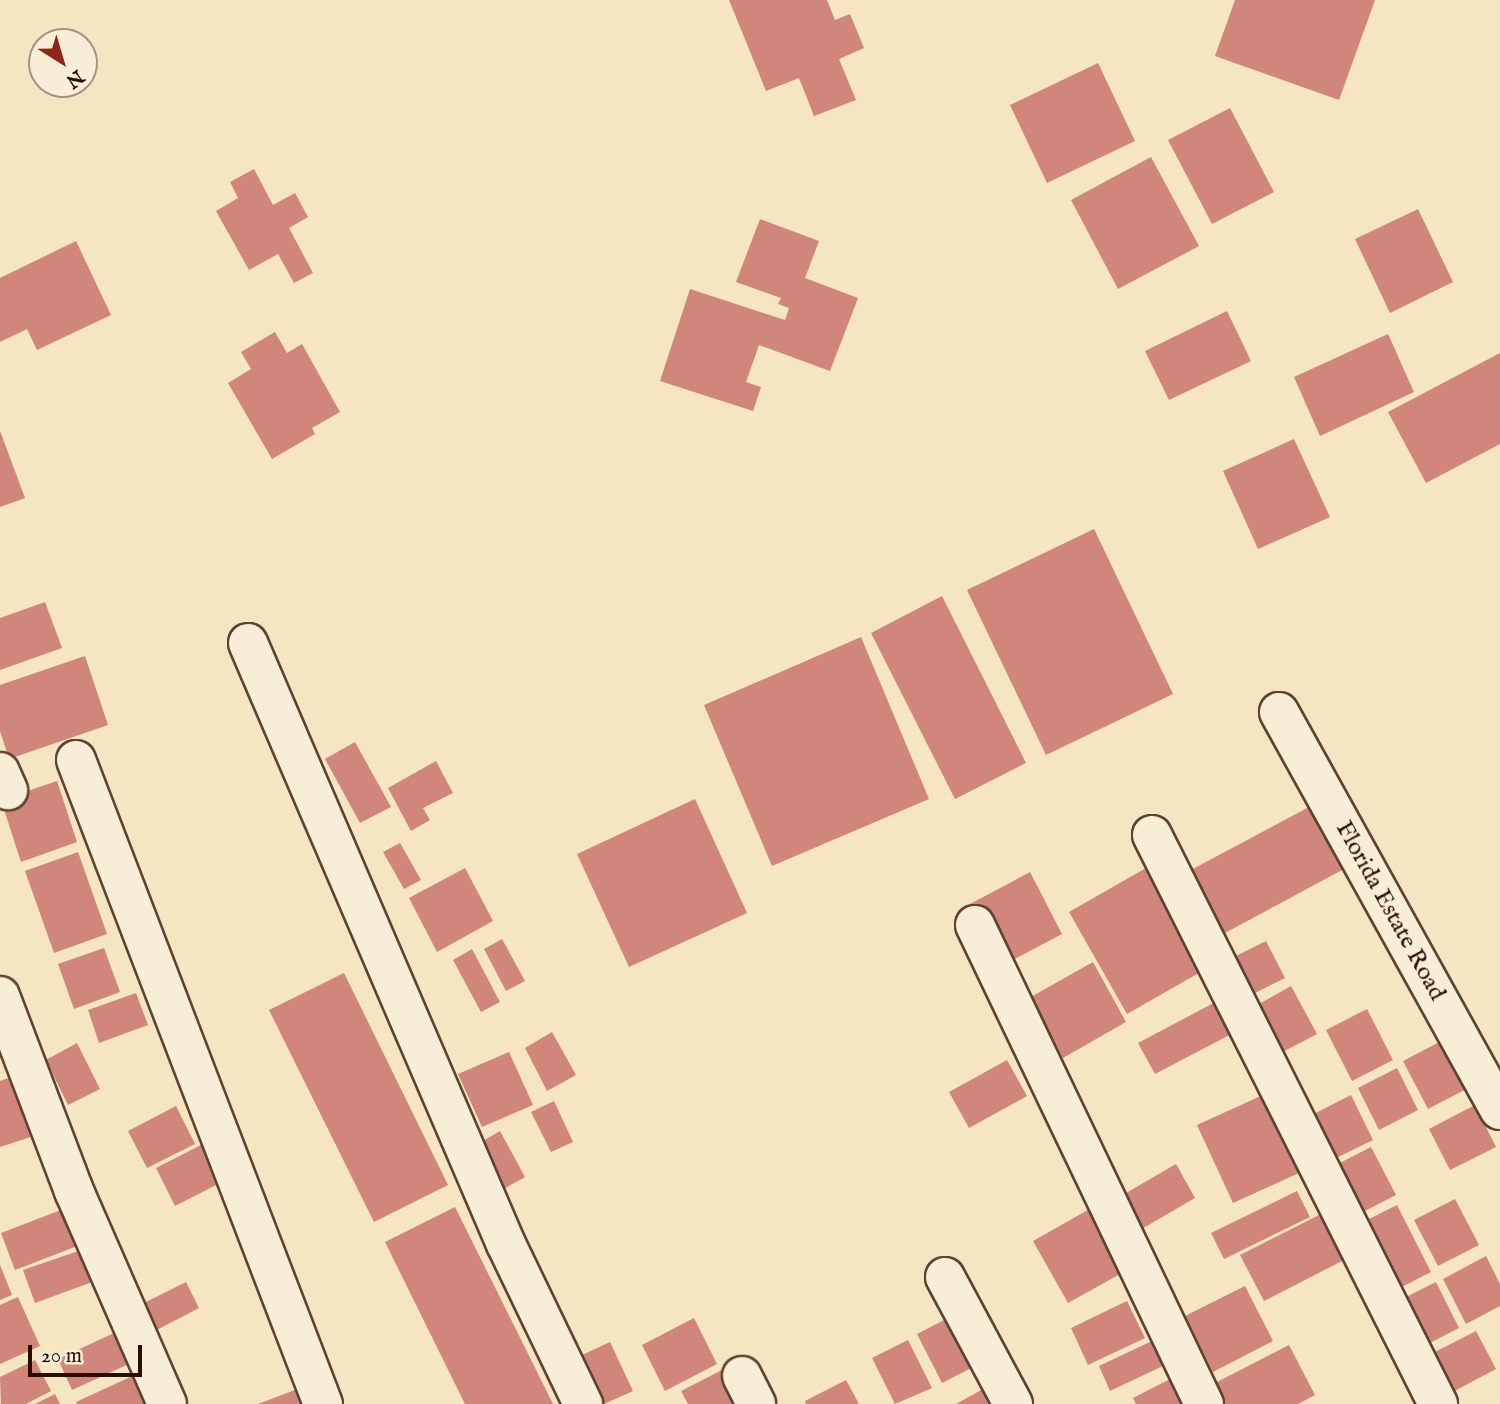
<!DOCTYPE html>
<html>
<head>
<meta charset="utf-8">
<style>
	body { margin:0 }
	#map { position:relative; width:1500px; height:1404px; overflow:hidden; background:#f5e5c1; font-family:"IM FELL English",serif }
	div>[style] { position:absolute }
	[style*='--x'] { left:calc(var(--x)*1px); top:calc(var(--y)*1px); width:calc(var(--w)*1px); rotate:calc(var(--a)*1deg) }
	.building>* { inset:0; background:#d0867b }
	.roads { filter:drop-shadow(2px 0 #5e4332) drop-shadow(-2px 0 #5e4332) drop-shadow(0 2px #5e4332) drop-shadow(0 -2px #5e4332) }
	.minor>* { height:38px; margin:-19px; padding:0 19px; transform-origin:19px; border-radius:19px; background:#f8eed7 }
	span { translate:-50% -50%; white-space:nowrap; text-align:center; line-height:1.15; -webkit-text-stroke:7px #f8eed7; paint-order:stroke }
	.street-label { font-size:24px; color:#2c0d03 }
	.north { position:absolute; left:28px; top:28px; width:70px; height:70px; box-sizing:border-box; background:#f8eed7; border:2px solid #a69482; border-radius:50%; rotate:143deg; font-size:19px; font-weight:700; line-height:28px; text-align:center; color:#2c0d03 }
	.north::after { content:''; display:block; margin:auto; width:24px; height:32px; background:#8f2418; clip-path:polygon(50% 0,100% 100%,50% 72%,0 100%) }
	.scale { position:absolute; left:28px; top:1345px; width:114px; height:32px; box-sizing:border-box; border:4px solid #2c0d03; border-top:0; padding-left:9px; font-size:21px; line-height:24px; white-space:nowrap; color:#2c0d03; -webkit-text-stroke:5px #f8eed7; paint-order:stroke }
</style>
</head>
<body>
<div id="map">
	<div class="building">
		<div style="clip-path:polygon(729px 0,827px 0,835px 20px,850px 14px,864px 48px,839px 59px,856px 100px,814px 116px,799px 78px,766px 91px)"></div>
		<div style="clip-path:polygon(1235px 0,1375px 0,1339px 100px,1215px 56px)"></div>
		<div style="clip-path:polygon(1098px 63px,1135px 141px,1047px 183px,1010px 105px)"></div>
		<div style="clip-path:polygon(1230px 108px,1274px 192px,1212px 224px,1168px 140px)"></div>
		<div style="clip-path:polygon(1151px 157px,1199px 246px,1118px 289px,1071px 200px)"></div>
		<div style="clip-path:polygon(254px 169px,273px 205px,295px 193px,308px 217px,289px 228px,313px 273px,294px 283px,278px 254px,249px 270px,216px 211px,238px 198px,230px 182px)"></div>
		<div style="clip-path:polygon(1418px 209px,1453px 282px,1390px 313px,1355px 239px)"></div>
		<div style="clip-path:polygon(760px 219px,819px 241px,805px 278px,858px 298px,830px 371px,759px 345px,746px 382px,761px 387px,753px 411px,660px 381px,690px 289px,785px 320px,789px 308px,778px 304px,781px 298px,736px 282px)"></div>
		<div style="clip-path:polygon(76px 241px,111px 315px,37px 350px,27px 329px,0 342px,0 278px)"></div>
		<div style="clip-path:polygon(1227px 311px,1251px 361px,1169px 400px,1145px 351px)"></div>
		<div style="clip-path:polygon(275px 332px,287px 353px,302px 344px,340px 412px,312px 428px,315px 434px,272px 459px,228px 383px,251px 369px,241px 352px)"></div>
		<div style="clip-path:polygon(1388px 334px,1414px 392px,1320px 436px,1294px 377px)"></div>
		<div style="clip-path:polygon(1500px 353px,1500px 444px,1426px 483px,1388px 412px)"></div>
		<div style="clip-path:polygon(0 431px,25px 498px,0 507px)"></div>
		<div style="clip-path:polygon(1294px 439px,1330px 517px,1258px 549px,1223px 471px)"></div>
		<div style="clip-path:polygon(1094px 529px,1173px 694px,1046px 755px,967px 590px)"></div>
		<div style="clip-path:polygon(942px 596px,1026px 763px,955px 799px,871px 633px)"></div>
		<div style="clip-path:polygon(45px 602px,62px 648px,0 670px,0 618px)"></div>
		<div style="clip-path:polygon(861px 637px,929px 799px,772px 866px,704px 705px)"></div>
		<div style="clip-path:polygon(85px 656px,108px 725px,9px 759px,0 731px,0 685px)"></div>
		<div style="clip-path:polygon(355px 742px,391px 807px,360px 823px,325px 759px)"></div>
		<div style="clip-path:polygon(436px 761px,453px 793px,423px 808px,430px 820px,411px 831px,388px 788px)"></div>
		<div style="clip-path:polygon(57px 781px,77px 842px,21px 862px,1px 800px)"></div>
		<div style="clip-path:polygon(695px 799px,747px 913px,629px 967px,577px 854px)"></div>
		<div style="clip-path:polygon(1311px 806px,1344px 869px,1225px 933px,1191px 870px)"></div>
		<div style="clip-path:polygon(400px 843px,421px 880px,404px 889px,383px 852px)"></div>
		<div style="clip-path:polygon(78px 852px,107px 934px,54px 953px,25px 871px)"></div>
		<div style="clip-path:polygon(465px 868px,493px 921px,437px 952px,409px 898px)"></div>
		<div style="clip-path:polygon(1146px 868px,1204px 970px,1127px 1014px,1069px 912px)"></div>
		<div style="clip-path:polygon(1030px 872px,1062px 934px,1003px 965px,970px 904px)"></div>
		<div style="clip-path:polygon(502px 939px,525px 981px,506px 991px,484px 949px)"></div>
		<div style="clip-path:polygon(1266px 941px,1285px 978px,1243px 999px,1224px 962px)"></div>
		<div style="clip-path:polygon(104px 948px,120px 992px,74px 1009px,58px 964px)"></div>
		<div style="clip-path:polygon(472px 949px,500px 1002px,481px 1012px,453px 960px)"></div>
		<div style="clip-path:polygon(1093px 962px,1126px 1022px,1063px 1058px,1029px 998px)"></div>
		<div style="clip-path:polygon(344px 973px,448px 1185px,374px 1222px,269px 1010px)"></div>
		<div style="clip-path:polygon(1291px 986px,1317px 1034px,1275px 1056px,1250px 1009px)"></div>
		<div style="clip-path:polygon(136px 993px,148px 1025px,99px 1043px,88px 1010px)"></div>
		<div style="clip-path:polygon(1223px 998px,1239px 1030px,1155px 1074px,1138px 1043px)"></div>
		<div style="clip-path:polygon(1367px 1009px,1393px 1060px,1352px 1081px,1326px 1030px)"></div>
		<div style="clip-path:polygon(552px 1032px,576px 1075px,547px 1091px,525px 1048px)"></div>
		<div style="clip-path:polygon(1451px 1036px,1476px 1084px,1428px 1109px,1403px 1061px)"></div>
		<div style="clip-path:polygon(77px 1043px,100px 1089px,68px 1105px,46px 1060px)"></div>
		<div style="clip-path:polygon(509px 1052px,533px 1105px,482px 1127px,458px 1074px)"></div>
		<div style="clip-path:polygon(1007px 1060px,1027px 1096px,969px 1128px,949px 1092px)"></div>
		<div style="clip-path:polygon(1397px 1068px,1418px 1110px,1379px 1130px,1358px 1088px)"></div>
		<div style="clip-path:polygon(23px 1073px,43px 1133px,0 1147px,0 1081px)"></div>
		<div style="clip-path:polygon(1265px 1094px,1301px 1172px,1233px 1203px,1197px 1125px)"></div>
		<div style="clip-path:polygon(1351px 1095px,1373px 1140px,1328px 1162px,1306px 1118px)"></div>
		<div style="clip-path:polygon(554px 1101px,573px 1142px,551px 1152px,531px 1112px)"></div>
		<div style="clip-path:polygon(1475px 1105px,1496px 1147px,1450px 1170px,1429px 1129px)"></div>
		<div style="clip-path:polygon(176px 1106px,195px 1144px,147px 1168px,128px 1131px)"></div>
		<div style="clip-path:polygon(500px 1131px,525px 1177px,500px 1191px,476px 1145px)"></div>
		<div style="clip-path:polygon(201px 1145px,220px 1183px,175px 1206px,156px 1168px)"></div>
		<div style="clip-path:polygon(1371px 1147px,1396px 1195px,1353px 1217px,1328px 1169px)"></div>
		<div style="clip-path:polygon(1176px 1164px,1195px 1198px,1133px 1234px,1114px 1200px)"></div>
		<div style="clip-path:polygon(1297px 1191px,1310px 1217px,1224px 1259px,1211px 1233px)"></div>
		<div style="clip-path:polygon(1455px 1199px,1479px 1245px,1438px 1266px,1414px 1220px)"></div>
		<div style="clip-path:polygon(1397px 1205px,1431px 1272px,1390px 1293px,1355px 1226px)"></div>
		<div style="clip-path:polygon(1095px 1206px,1131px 1268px,1068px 1303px,1033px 1241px)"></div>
		<div style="clip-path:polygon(455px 1207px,553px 1404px,465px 1404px,385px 1242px)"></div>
		<div style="clip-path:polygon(66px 1208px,80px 1245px,15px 1270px,1px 1233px)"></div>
		<div style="clip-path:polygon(1321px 1214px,1344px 1260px,1264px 1301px,1240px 1255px)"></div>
		<div style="clip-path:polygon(84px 1249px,95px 1281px,35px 1303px,23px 1270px)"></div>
		<div style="clip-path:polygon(1486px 1256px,1500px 1284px,1500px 1306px,1466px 1324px,1443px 1279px)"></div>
		<div style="clip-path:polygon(0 1265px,12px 1295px,0 1300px)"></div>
		<div style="clip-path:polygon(186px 1282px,199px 1308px,153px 1332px,140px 1305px)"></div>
		<div style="clip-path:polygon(1436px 1282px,1459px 1328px,1422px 1347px,1398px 1301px)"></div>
		<div style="clip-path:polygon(1245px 1286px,1273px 1341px,1213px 1372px,1185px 1316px)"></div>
		<div style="clip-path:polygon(18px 1297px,40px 1346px,0 1364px,0 1305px)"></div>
		<div style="clip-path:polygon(1127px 1301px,1145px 1338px,1088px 1365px,1071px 1328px)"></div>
		<div style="clip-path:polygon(956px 1314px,981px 1363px,942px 1383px,917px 1334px)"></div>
		<div style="clip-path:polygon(694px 1318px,717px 1364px,665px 1391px,642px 1345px)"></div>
		<div style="clip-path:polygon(129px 1326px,144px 1357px,72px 1390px,58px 1359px)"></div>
		<div style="clip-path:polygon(1476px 1331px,1496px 1369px,1447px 1395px,1427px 1356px)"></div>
		<div style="clip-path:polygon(1156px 1339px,1167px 1364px,1110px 1391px,1099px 1366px)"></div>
		<div style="clip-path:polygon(908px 1340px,932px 1388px,895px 1404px,872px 1358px)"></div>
		<div style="clip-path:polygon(610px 1342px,633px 1391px,604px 1404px,582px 1355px)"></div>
		<div style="clip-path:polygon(1289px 1345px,1315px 1395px,1298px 1404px,1225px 1404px,1215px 1383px)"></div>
		<div style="clip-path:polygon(35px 1360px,51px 1391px,26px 1404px,1px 1404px,0 1377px)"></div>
		<div style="clip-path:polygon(726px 1368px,744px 1404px,688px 1404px,681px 1391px)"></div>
		<div style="clip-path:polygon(141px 1372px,146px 1404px,77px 1404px,76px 1402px)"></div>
		<div style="clip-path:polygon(1180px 1374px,1195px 1404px,1136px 1404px,1133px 1398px)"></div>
		<div style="clip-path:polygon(846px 1380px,859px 1404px,806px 1404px,805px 1401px)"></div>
		<div style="clip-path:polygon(308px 1385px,316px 1404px,258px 1404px)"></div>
		<div style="clip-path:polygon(983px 1389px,992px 1404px,956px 1404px)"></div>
		<div style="clip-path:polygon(55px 1394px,60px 1404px,35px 1404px)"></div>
	</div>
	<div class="roads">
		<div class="minor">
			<div style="--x:248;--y:643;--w:654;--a:66.77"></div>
			<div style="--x:506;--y:1244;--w:178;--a:64.3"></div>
			<div style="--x:1279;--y:712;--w:455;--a:61"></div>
			<div style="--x:76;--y:760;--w:690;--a:69.02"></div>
			<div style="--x:0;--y:772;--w:20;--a:66"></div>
			<div style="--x:1152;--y:835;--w:637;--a:63.31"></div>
			<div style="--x:975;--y:925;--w:531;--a:64.45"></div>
			<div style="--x:0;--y:996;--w:209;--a:69.2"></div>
			<div style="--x:74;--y:1191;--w:232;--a:66.4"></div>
			<div style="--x:945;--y:1277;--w:144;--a:61.8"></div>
			<div style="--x:742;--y:1376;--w:31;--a:63"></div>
		</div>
	</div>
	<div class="street-label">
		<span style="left:1390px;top:911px;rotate:61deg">Florida Estate Road</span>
	</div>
	<div class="north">N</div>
	<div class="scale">20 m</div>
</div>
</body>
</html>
